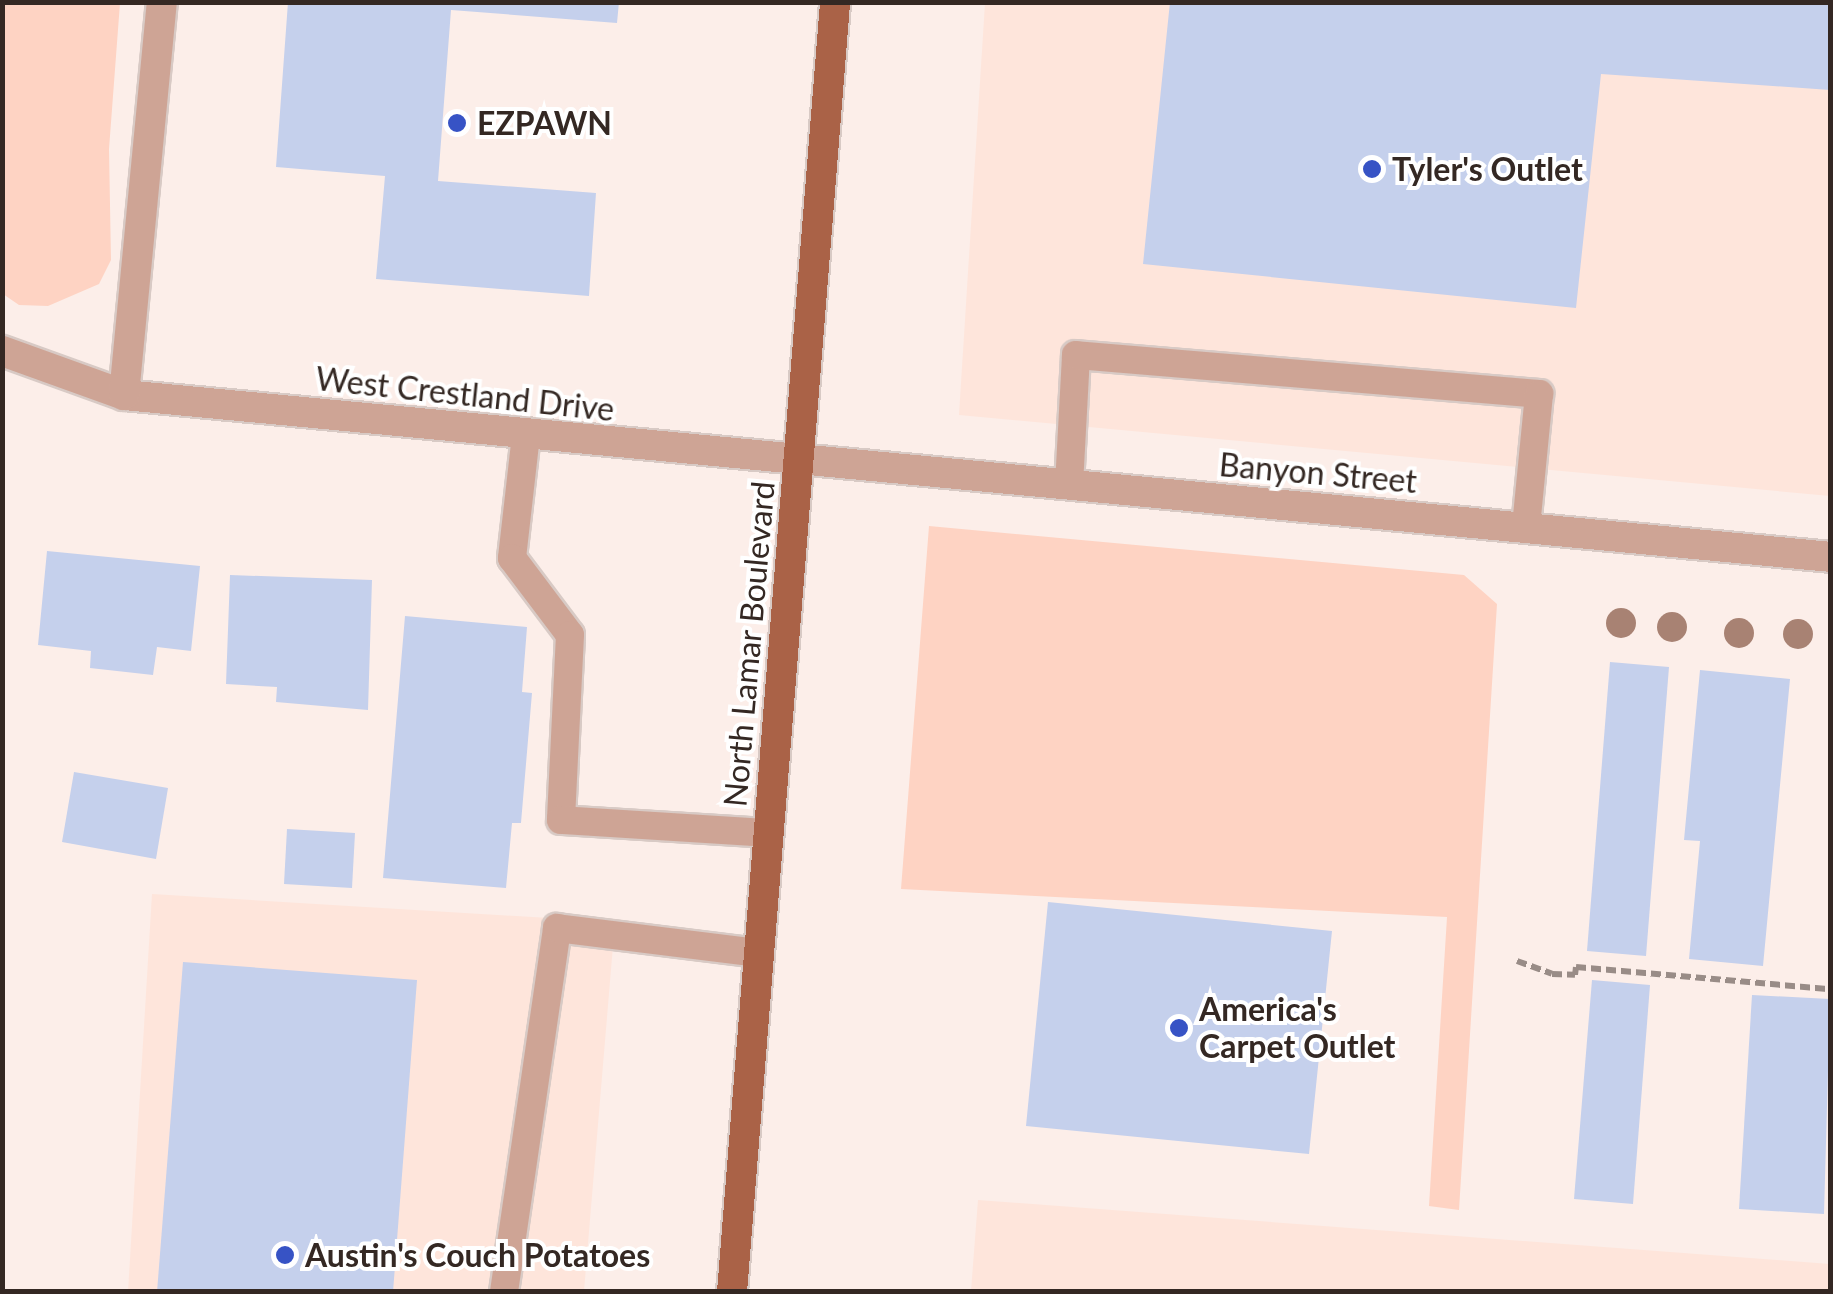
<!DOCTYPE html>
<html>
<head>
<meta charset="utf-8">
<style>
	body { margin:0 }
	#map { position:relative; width:1833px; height:1294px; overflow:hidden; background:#fceee9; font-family:Lato,sans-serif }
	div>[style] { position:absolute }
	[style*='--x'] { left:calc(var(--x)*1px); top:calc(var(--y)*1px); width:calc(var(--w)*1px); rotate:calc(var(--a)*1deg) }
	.built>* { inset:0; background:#fee5db }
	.green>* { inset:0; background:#fed3c3 }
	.building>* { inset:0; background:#c5d0ec }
	.path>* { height:6px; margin-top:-3px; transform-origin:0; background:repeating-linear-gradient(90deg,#998c87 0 10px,transparent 0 15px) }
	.roads { filter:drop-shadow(2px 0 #d8cac5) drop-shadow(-2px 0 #d8cac5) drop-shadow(0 2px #d8cac5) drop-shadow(0 -2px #d8cac5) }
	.service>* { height:28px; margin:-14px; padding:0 14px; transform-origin:14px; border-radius:14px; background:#cea495 }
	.minor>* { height:30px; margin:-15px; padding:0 15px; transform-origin:15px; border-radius:15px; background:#cea495 }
	.primary>* { height:30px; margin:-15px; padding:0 15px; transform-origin:15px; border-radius:15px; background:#aa6247 }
	.trees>* { width:30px; height:30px; margin:-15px; border-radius:50%; background:#a88273 }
	.dots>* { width:28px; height:28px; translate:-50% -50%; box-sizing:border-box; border:5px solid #fff; border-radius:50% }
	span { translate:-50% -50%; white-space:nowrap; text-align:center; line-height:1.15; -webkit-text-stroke:8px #fff; paint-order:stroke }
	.poi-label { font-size:32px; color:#342823; font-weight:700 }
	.left { translate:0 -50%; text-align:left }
	.street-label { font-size:32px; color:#342823 }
	.frame { position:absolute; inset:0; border:5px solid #342823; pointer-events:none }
</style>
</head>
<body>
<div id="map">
	<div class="built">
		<div style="clip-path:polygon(985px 3px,1830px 3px,1830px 496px,959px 415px)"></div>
		<div style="clip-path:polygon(152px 894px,615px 922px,584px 1291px,128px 1292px)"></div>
		<div style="clip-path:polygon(978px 1200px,1830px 1264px,1830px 1291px,971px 1291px)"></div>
	</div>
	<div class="green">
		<div style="clip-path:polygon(3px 2px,120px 3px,109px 149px,111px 260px,99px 284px,48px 306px,19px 305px,3px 294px)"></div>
		<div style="clip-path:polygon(929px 526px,1464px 575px,1497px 604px,1459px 1210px,1429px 1206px,1447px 917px,901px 889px)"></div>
	</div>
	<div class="building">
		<div style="clip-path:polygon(288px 2px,619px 2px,617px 23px,451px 10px,438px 181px,596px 193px,589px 296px,376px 279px,385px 176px,276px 167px)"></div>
		<div style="clip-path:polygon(1170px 2px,1830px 2px,1830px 90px,1601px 74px,1576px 308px,1143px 264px)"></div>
		<div style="clip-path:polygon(47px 551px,200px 566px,191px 651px,157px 647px,153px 675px,90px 668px,91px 651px,38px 645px)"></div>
		<div style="clip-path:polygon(230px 575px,372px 580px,368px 710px,276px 702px,277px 687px,226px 684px)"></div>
		<div style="clip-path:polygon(405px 616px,527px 627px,522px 692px,532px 693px,521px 823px,512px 823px,506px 888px,383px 878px)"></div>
		<div style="clip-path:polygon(1610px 662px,1669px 667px,1646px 956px,1587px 951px)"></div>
		<div style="clip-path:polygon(1700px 670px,1790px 679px,1763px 966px,1689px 959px,1700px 841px,1684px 840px)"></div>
		<div style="clip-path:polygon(74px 772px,168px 788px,156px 859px,62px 842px)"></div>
		<div style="clip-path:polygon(287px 829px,355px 833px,352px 888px,284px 884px)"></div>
		<div style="clip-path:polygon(1048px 902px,1332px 931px,1309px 1154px,1026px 1126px)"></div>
		<div style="clip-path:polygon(183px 962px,417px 980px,393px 1292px,157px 1292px)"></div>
		<div style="clip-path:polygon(1592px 980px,1650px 985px,1633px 1204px,1574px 1199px)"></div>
		<div style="clip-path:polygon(1752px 995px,1830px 999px,1824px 1214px,1739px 1209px)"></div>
	</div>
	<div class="path">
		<div style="--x:1517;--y:961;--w:37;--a:20"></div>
		<div style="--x:1552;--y:974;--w:23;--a:2"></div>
		<div style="--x:1575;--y:975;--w:8;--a:-83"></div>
		<div style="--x:1576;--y:967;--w:255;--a:5"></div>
	</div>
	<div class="roads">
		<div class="service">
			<div style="--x:526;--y:435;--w:124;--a:96.5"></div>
			<div style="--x:512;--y:558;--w:96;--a:53"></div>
			<div style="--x:570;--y:635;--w:185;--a:92.8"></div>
			<div style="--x:561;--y:820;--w:207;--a:3.6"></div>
			<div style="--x:1069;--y:485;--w:130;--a:-86.9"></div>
			<div style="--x:1076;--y:355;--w:465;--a:4.8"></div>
			<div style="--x:1539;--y:394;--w:134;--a:95.6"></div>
			<div style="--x:504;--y:1292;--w:368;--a:-81.7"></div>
			<div style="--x:557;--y:928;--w:204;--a:7.1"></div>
		</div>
		<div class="minor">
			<div style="--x:2;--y:351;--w:130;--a:19.8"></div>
			<div style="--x:124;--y:395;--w:1714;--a:5.42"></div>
			<div style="--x:124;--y:395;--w:395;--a:-84.5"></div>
		</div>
		<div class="primary">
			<div style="--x:732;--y:1292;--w:1294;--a:-85.43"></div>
		</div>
	</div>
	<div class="trees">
		<div style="left:1621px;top:623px"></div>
		<div style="left:1672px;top:627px"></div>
		<div style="left:1739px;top:633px"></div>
		<div style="left:1798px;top:634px"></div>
	</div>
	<div class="dots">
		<div style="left:457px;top:123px;background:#3753c5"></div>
		<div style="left:1372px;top:169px;background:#3753c5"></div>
		<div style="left:1179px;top:1028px;background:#3753c5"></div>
		<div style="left:285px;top:1255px;background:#3753c5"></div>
	</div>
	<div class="poi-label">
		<span class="left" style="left:477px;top:123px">EZPAWN</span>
		<span class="left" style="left:1392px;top:169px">Tyler's Outlet</span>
		<span class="left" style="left:1199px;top:1028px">America's<br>Carpet Outlet</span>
		<span class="left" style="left:305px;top:1255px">Austin's Couch Potatoes</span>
	</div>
	<div class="street-label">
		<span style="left:465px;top:394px;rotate:6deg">West Crestland Drive</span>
		<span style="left:1318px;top:473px;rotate:5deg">Banyon Street</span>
		<span style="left:749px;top:644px;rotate:-85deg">North Lamar Boulevard</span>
	</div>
	<div class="frame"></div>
</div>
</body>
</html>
